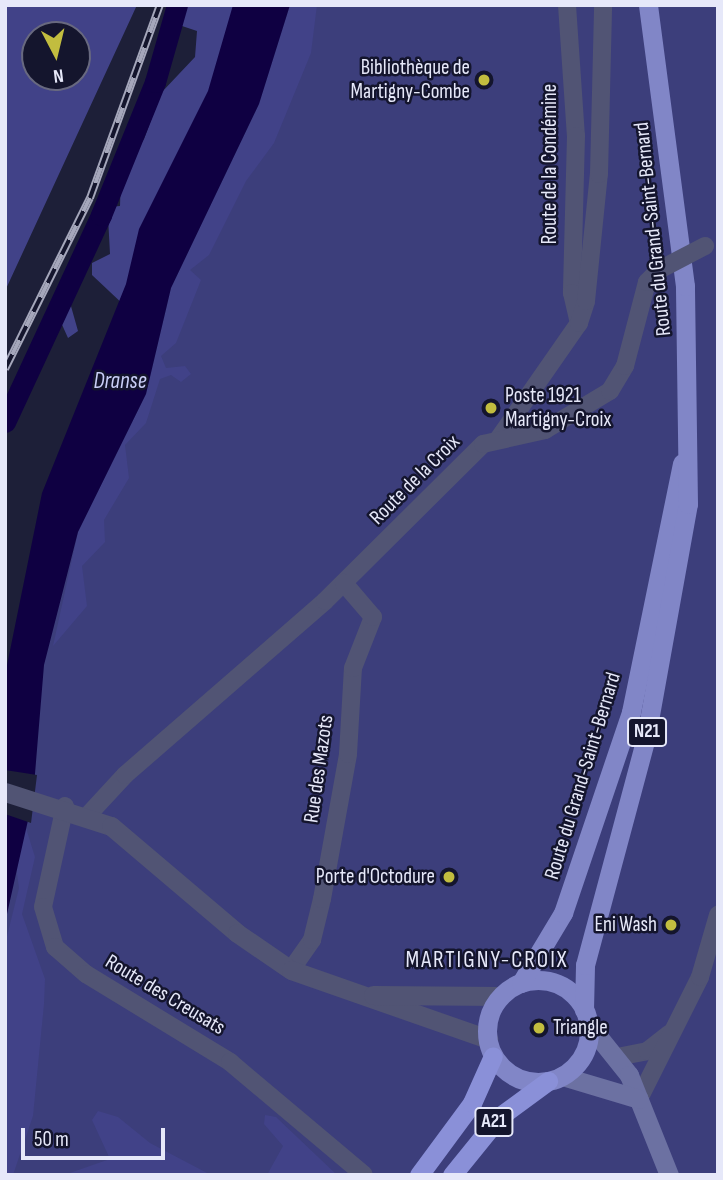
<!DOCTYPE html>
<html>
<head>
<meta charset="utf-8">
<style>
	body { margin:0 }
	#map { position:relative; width:723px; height:1180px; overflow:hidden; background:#1d1f38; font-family:"Sofia Sans Condensed",sans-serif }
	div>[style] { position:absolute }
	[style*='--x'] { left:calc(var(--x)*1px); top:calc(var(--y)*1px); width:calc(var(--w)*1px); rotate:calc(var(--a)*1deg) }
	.green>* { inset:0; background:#3c3e7b }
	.forest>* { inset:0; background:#414288 }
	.water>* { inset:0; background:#0f0042 }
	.pier>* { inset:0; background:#1d1f38 }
	.canal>* { height:21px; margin:-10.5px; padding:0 10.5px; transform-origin:10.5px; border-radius:10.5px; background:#0f0042 }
	.minor>* { height:18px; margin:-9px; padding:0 9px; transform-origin:9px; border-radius:9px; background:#515474 }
	.tertiary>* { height:19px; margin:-9.5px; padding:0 9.5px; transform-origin:9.5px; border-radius:9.5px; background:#515474 }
	.secondary>* { height:19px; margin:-9.5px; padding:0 9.5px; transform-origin:9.5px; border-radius:9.5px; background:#6c71a2 }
	.primary>* { height:19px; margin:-9.5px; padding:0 9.5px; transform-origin:9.5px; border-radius:9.5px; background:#8186c7 }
	.primary>.ring { margin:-9.5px; padding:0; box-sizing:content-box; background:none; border:19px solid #8186c7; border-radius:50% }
	.trunk>* { height:19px; margin:-9.5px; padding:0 9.5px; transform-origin:9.5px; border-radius:9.5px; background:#8a90d8 }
	.rail>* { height:8px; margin-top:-4px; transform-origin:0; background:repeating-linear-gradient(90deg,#14152d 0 16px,#a5a7bb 0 32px); box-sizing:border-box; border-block:2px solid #a5a7bb }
	.minor-bridge>* { height:18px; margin:-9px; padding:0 9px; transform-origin:9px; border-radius:9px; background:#515474 }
	.dots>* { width:19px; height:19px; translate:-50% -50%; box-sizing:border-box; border:4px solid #14152d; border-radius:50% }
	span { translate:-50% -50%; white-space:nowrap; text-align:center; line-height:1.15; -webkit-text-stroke:5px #14152d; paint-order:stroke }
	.shield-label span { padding:2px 5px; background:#14152d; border:2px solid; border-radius:5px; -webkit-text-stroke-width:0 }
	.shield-label { font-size:19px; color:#e6e8f9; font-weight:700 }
	.poi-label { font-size:21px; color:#e6e8f9 }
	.right { translate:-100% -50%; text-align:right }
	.left { translate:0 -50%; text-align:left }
	.street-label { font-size:21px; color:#e6e8f9 }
	.water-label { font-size:23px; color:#cacff8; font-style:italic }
	.neighbourhood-label { font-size:23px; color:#e6e8f9; letter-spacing:2px }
	.frame { position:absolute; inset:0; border:7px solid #e6e8f9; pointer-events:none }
	.north { position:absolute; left:21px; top:21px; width:70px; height:70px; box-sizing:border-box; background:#14152d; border:2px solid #68697f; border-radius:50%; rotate:173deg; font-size:19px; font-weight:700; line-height:28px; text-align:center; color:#e6e8f9 }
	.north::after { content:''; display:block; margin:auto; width:24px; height:32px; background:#c2bd3f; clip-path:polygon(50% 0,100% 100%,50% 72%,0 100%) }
	.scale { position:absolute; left:21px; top:1128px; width:144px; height:32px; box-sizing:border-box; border:4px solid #e6e8f9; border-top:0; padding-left:9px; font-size:21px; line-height:24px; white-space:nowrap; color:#e6e8f9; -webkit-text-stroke:5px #14152d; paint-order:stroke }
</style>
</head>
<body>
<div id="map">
	<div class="green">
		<div style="clip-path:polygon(269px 5px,718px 5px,718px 1175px,5px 1175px,5px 832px,59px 521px)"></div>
	</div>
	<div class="forest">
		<div style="clip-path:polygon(evenodd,5px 5px,137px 5px,5px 291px,5px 5px,35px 35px,77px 35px,77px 77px,35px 77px,35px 35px)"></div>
		<div style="clip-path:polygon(184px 5px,247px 5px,126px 307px,92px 275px,92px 263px,110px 254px,108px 217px,67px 292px,78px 331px,68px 338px,59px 318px,46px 320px,45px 314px,97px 208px,120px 206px,121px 172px,144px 139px,161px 93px,195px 57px,197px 31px,182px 26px,161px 57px)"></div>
		<div style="clip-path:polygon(290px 5px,317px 5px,311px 53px,274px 143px,246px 181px,209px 255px,190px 270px,201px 280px,176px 343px,161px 356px,166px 368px,185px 366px,191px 374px,181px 382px,171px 375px,160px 379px,146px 423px,125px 445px,129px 478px,104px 520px,105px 542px,82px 566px,87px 606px,53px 646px,78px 532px,146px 394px,171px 288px,259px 104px)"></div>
		<div style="clip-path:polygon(26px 828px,35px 857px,22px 914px,45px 979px,44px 1004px,33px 1116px,13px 1175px,5px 1175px,5px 944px,19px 888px,13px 845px)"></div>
		<div style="clip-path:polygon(98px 1111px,118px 1117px,150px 1143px,211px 1175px,64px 1175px,110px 1159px,92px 1120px)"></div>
		<div style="clip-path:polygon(265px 1115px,276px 1117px,337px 1175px,267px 1175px,283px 1146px,264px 1124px)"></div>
	</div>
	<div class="water">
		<div style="clip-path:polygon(233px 5px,290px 5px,259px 104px,171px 288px,146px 394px,78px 532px,44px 665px,33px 798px,5px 923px,5px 675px,42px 493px,126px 284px,139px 229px,208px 91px)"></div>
	</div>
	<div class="pier">
		<div style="clip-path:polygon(5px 770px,37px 775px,31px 823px,5px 814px)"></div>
	</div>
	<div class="canal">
		<div style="--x:5;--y:422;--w:228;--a:-65.1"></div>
		<div style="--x:101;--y:215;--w:144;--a:-67.9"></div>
		<div style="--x:155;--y:82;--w:80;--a:-74.1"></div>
	</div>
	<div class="minor">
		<div style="--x:567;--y:5;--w:131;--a:86.1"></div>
		<div style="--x:576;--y:136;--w:157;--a:91.5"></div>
		<div style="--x:572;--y:293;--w:31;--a:77"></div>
		<div style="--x:499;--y:438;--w:140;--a:-55.2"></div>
		<div style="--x:579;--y:323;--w:23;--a:-72"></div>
		<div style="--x:586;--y:301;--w:128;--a:-84.2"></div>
		<div style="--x:599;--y:174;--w:169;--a:-88.6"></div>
		<div style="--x:65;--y:806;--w:103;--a:102.3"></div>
		<div style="--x:43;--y:907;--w:42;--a:73.3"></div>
		<div style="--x:55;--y:947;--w:41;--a:41.1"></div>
		<div style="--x:86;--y:974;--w:169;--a:31.4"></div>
		<div style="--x:230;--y:1062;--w:175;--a:40.1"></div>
		<div style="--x:89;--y:814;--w:53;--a:-47.3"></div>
		<div style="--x:125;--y:775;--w:265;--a:-41"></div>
		<div style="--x:325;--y:601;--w:223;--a:-44.8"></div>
		<div style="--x:483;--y:444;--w:64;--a:-12.7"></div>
		<div style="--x:545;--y:430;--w:76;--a:-31"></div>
		<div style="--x:610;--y:391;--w:29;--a:-59"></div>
		<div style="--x:625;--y:366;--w:87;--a:-75.3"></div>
		<div style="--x:647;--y:282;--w:17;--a:-45"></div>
		<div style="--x:291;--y:970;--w:37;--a:-55"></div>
		<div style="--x:312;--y:940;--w:42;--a:-76.3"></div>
		<div style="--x:322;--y:899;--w:147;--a:-79.8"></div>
		<div style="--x:348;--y:754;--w:86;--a:-86.7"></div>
		<div style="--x:353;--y:668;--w:55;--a:-68.6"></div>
		<div style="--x:373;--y:617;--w:45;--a:-130.5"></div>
		<div style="--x:617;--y:1057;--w:31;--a:-11"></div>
		<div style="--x:647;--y:1051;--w:28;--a:-38"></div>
		<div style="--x:639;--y:1099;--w:136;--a:-63.4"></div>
		<div style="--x:700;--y:977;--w:65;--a:-73.8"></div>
	</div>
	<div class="tertiary">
		<div style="--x:5;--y:792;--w:111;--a:17.8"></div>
		<div style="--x:111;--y:826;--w:165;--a:40.3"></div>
		<div style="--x:237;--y:933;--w:65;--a:34.4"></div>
		<div style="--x:291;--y:970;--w:209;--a:19.3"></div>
		<div style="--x:373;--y:995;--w:128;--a:0.4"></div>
	</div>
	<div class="secondary">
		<div style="--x:589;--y:1025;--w:64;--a:51.3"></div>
		<div style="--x:629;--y:1075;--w:108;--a:68.2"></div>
		<div style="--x:562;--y:1076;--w:80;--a:16.6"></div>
	</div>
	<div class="primary">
		<div class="ring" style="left:487px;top:980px;width:83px;height:83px"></div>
		<div style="--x:521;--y:983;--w:82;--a:-59"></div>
		<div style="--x:563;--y:913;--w:212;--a:-71.3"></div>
		<div style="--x:631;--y:712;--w:254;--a:-78.4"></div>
		<div style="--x:584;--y:1010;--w:45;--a:-88.7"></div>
		<div style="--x:585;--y:965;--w:236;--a:-75"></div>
		<div style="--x:646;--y:737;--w:237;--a:-79.8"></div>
		<div style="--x:688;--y:504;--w:218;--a:-90.8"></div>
		<div style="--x:685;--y:286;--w:283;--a:-97.5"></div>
	</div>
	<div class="trunk">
		<div style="--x:419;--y:1175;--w:89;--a:-53.6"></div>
		<div style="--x:472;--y:1103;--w:51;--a:-65.9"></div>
		<div style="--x:452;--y:1175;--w:75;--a:-51"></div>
		<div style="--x:499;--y:1117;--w:61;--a:-36.3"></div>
	</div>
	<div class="rail">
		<div style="--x:5;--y:369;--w:191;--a:-63.6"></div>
		<div style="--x:90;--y:198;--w:205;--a:-70.1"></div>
	</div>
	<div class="minor-bridge">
		<div style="--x:659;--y:270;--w:52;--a:-27.6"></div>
	</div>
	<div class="dots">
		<div style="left:484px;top:80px;background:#c2bd3f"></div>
		<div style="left:491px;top:408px;background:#c2bd3f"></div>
		<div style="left:449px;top:877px;background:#c2bd3f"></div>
		<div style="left:671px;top:925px;background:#c2bd3f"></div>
		<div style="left:539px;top:1028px;background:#c2bd3f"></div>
	</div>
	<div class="shield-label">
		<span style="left:647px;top:732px">N21</span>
		<span style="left:494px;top:1122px">A21</span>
	</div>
	<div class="poi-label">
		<span class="right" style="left:470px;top:80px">Bibliothèque de<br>Martigny-Combe</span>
		<span class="left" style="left:505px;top:408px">Poste 1921<br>Martigny-Croix</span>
		<span class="right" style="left:435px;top:877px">Porte d'Octodure</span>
		<span class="right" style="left:657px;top:925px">Eni Wash</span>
		<span class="left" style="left:553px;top:1028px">Triangle</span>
	</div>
	<div class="street-label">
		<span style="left:550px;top:164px;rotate:-90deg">Route de la Condémine</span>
		<span style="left:653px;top:229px;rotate:-96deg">Route du Grand-Saint-Bernard</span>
		<span style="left:415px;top:480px;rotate:-45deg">Route de la Croix</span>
		<span style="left:319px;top:769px;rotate:-82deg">Rue des Mazots</span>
		<span style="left:583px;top:776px;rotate:-73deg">Route du Grand-Saint-Bernard</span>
		<span style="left:165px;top:995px;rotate:31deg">Route des Creusats</span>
	</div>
	<div class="water-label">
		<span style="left:120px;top:381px">Dranse</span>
	</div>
	<div class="neighbourhood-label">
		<span style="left:487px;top:960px">MARTIGNY-CROIX</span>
	</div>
	<div class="frame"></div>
	<div class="north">N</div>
	<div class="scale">50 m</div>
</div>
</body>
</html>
